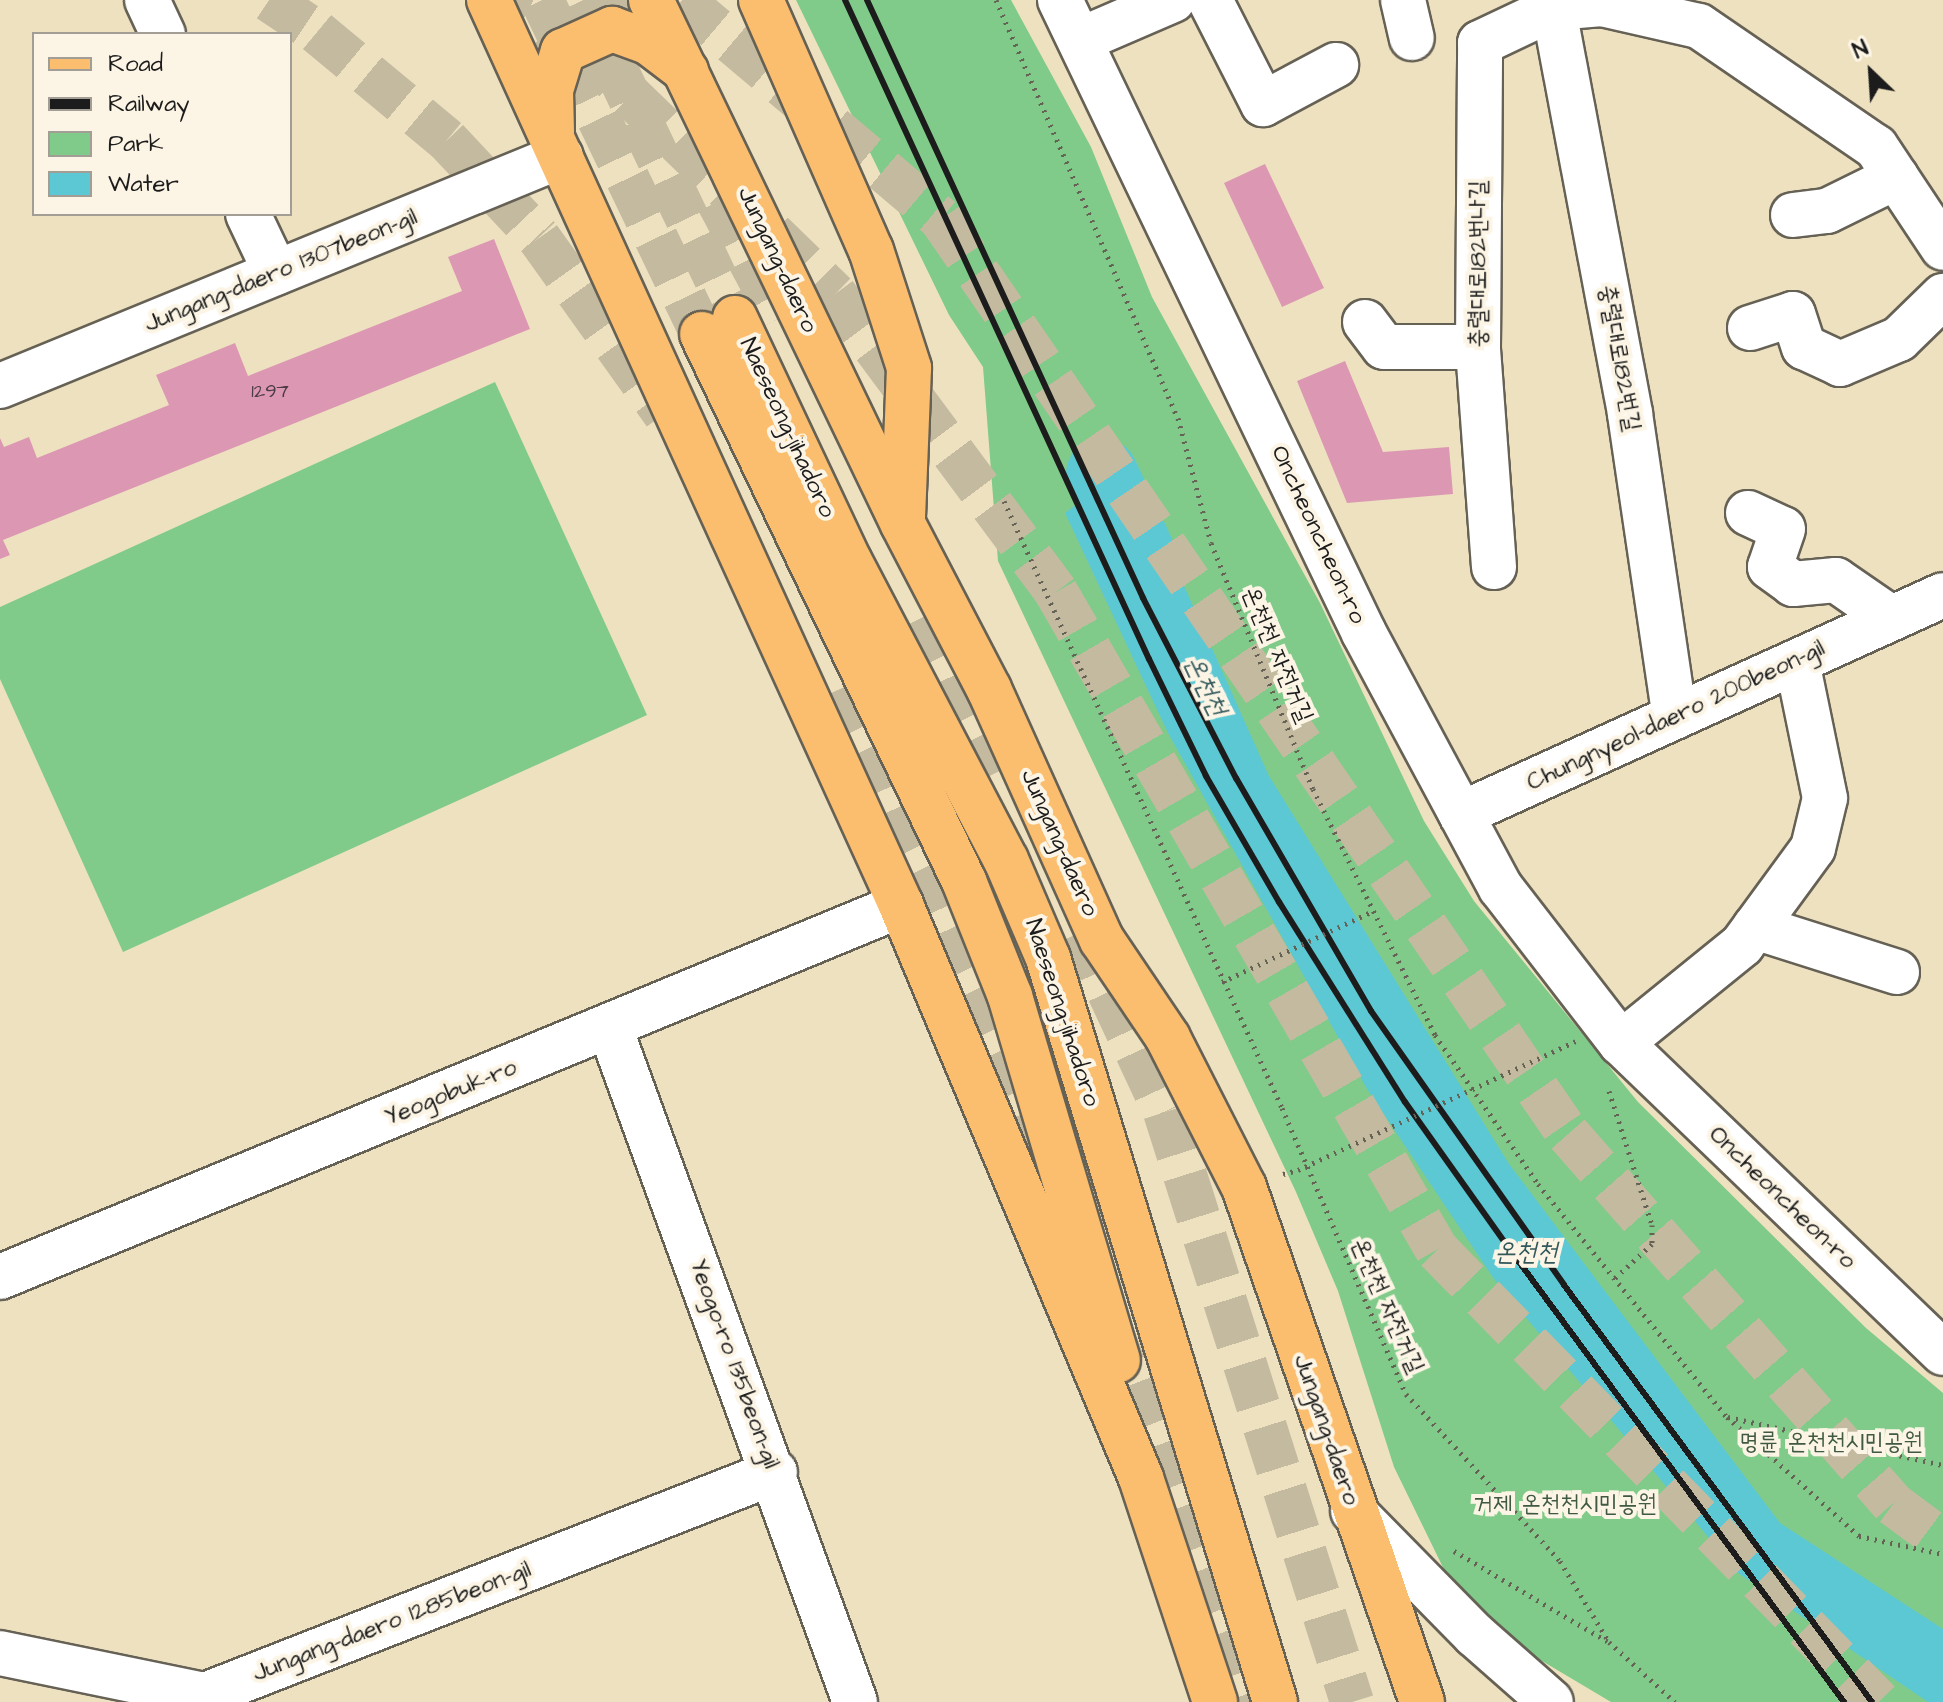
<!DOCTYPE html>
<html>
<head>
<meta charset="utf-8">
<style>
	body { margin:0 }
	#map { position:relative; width:1943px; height:1702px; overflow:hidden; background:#eee1c0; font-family:"Architects Daughter","Poor Story",sans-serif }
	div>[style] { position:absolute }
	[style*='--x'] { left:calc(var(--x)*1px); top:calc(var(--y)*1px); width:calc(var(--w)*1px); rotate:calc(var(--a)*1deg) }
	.green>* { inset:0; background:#80cb89 }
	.water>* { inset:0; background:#5cc8d4 }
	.river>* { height:72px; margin:-36px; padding:0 36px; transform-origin:36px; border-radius:36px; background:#5cc8d4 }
	.building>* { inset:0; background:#dc98b2 }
	.major-tunnel>* { height:44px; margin-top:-22px; transform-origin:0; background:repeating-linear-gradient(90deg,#c4ba9f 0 44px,transparent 0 66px) }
	.highway-tunnel>* { height:44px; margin-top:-22px; transform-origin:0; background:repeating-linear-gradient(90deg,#c4ba9f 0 44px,transparent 0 66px) }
	.path>* { height:5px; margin-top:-2.5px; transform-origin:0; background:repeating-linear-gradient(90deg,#666155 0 2px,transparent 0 8px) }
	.roads { filter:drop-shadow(2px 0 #666155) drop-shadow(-2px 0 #666155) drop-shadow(0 2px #666155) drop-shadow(0 -2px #666155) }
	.minor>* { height:44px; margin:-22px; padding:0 22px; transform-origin:22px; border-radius:22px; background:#fff }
	.major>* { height:44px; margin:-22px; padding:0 22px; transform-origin:22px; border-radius:22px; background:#fbbe6e }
	.rail>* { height:6px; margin:-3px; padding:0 3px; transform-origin:3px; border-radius:3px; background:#1c1c1c }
	.path-bridge>* { height:5px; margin-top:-2.5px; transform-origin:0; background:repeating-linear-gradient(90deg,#666155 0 2px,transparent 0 8px) }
	span { translate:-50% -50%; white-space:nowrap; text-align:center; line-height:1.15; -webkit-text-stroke:8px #fcf5e5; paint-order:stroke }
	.number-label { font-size:20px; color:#4c3b42 }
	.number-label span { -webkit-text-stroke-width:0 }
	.street-label { font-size:24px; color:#1c1c1c }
	.park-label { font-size:24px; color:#3f5942 }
	.water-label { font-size:26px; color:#32585c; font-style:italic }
	.legend { position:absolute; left:32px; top:32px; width:260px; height:184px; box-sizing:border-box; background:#fcf5e5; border:2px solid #a29e95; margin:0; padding:10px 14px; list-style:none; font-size:24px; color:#1c1c1c }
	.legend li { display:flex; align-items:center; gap:16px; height:40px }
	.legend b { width:40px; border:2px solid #a29e95 }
	.north { position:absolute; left:1831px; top:32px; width:80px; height:80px; -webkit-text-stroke:6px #fcf5e5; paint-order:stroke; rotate:335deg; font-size:22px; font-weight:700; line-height:32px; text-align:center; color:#1c1c1c }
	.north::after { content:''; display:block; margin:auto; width:28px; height:36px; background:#1c1c1c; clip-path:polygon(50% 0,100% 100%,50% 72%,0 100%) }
</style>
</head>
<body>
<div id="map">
	<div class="green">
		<div style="clip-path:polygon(796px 0,1011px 0,1091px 147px,1152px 297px,1320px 603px,1424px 821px,1474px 901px,1638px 1102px,1866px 1328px,1943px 1393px,1943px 1702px,1611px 1702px,1515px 1645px,1455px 1592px,1394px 1467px,1338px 1291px,1296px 1192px,998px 561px,983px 367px,949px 315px)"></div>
		<div style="clip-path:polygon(495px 382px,647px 715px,123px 952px,0 679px,0 607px)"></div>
	</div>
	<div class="water">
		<div style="clip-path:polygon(1134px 474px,1269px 776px,1509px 1164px,1780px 1523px,1943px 1629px,1943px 1702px,1928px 1702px,1738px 1573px,1494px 1279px,1367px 1089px,1168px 733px,1065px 513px,1105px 483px)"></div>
	</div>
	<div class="river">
		<div style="--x:1102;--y:474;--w:108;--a:64.9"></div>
	</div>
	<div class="building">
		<div style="clip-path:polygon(1265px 164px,1324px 288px,1282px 307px,1224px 183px)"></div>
		<div style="clip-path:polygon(494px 239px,530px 329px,3px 540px,10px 555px,0 559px,0 438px,4px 447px,29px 437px,37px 458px,169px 405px,156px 375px,235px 343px,248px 376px,462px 291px,448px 257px)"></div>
		<div style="clip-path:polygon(1345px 361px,1383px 452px,1449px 447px,1453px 494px,1347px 503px,1297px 381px)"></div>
	</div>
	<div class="major-tunnel">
		<div style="--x:542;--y:0;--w:370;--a:64.4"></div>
		<div style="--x:583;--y:0;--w:352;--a:64.5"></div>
	</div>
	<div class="highway-tunnel">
		<div style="--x:269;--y:0;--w:58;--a:33.7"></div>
		<div style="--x:317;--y:32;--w:169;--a:39.7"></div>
		<div style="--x:447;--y:140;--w:134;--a:46.8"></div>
		<div style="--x:539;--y:238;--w:216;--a:54.4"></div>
		<div style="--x:484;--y:0;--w:111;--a:26.8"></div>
		<div style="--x:583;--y:50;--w:351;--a:44.1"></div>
		<div style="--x:835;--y:294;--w:371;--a:53.4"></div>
		<div style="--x:1056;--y:592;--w:760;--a:59.93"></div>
		<div style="--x:1437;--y:1250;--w:632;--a:45.64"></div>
		<div style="--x:605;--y:0;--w:70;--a:60.9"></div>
		<div style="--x:682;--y:0;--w:339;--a:40.2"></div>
		<div style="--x:941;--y:219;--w:1109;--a:55.58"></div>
		<div style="--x:1568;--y:1134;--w:492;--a:48.7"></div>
		<div style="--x:1893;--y:1504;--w:62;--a:36.5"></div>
		<div style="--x:718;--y:201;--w:132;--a:61.9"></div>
		<div style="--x:927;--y:615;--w:172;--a:63.7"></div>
		<div style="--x:827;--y:695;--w:499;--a:64.6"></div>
		<div style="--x:1081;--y:932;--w:199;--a:65"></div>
		<div style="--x:1165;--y:1112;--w:619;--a:72.41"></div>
		<div style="--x:1108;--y:1323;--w:405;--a:69.2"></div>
	</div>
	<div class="path">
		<div style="--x:996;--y:0;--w:456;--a:66.5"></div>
		<div style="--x:1178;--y:418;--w:129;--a:75.2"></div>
		<div style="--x:1211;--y:543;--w:266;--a:67.5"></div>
		<div style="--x:1313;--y:789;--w:275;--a:63.6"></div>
		<div style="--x:1435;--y:1035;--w:181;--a:55.3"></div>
		<div style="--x:1538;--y:1184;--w:300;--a:51"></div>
		<div style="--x:1727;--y:1417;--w:178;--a:42"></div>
		<div style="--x:1859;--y:1536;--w:86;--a:12.1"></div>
		<div style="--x:1004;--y:501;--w:668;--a:65.39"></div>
		<div style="--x:1282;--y:1108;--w:312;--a:66.6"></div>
		<div style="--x:1406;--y:1394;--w:227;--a:47.3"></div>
		<div style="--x:1560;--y:1561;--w:95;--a:58.8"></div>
		<div style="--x:1609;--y:1642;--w:89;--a:42.3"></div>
		<div style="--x:1609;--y:1091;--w:141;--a:72.2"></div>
		<div style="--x:1652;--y:1225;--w:19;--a:90"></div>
		<div style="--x:1652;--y:1244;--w:52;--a:137.4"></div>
		<div style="--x:1283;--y:1174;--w:16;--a:-15"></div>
		<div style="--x:1728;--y:1417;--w:220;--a:12.6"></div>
		<div style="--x:1454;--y:1551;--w:178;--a:30.5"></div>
	</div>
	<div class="roads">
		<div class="minor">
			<div style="--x:147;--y:0;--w:38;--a:65"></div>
			<div style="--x:1060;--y:0;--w:702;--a:64.35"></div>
			<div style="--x:1364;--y:633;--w:289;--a:61.8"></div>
			<div style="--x:1501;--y:888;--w:196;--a:52.3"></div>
			<div style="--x:1621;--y:1043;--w:447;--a:43.9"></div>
			<div style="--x:1210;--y:0;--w:117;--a:63"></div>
			<div style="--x:1263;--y:104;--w:83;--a:-28.1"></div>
			<div style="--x:1403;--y:0;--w:39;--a:77"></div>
			<div style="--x:1552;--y:0;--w:421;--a:79.3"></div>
			<div style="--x:1630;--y:414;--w:306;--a:81.6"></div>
			<div style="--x:1080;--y:40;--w:101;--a:-23.3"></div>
			<div style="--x:248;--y:214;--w:65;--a:64.6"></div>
			<div style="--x:1793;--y:215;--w:34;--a:-7"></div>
			<div style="--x:1827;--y:211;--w:77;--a:-26.2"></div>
			<div style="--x:1365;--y:322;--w:31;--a:53"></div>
			<div style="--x:1384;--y:347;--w:94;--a:0"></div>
			<div style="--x:1750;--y:328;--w:45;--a:-18"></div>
			<div style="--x:1793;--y:314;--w:35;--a:72"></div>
			<div style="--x:1804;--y:347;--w:40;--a:25"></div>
			<div style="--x:1840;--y:364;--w:64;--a:-23"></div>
			<div style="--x:1899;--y:339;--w:62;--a:-44.3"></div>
			<div style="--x:0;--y:386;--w:606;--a:-22.29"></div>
			<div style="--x:1748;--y:513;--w:38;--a:25"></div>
			<div style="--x:1783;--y:529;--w:40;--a:108.9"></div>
			<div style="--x:1770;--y:567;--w:29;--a:36"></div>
			<div style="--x:1793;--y:584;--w:43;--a:-5.3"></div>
			<div style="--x:1836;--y:580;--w:67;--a:34.6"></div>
			<div style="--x:1494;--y:567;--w:221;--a:-94.2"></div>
			<div style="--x:1478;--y:347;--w:304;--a:-89.6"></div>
			<div style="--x:1480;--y:43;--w:82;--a:-25.3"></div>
			<div style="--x:1554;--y:8;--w:48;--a:-4.8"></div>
			<div style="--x:1602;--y:4;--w:99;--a:12.8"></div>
			<div style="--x:1699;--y:26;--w:214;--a:34.4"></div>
			<div style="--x:1876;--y:147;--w:121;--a:56.4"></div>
			<div style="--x:1461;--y:814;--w:529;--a:-24.43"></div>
			<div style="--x:1755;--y:927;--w:149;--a:17.6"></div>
			<div style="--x:610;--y:1028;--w:717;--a:70.02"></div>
			<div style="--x:1621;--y:1043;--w:156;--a:-39"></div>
			<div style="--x:1742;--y:945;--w:120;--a:-53.8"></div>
			<div style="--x:1813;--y:848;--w:51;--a:-76.5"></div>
			<div style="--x:1825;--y:798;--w:139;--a:-101.6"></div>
			<div style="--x:0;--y:1277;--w:975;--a:-22.43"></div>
			<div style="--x:1353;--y:1511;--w:174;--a:45.5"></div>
			<div style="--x:1475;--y:1635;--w:101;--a:41.4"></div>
			<div style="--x:0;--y:1653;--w:209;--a:11.6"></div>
			<div style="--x:205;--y:1695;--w:612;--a:-21.37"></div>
		</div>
		<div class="major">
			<div style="--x:489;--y:0;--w:994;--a:65.52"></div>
			<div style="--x:901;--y:905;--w:621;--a:67.27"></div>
			<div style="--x:1141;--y:1478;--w:236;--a:71.7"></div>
			<div style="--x:651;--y:0;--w:581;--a:64.32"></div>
			<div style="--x:903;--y:524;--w:186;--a:62.5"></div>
			<div style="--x:989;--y:689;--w:275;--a:65.8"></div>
			<div style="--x:1102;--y:940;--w:118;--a:56"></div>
			<div style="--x:1168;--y:1038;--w:167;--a:63"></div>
			<div style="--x:1244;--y:1187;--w:545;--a:70.93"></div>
			<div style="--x:761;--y:0;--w:273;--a:66.3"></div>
			<div style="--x:871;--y:250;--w:124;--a:72.1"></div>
			<div style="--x:909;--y:368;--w:149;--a:92.3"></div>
			<div style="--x:552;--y:132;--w:42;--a:-91.4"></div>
			<div style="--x:551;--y:90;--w:41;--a:-72.9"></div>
			<div style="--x:563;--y:51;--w:54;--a:-24.2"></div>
			<div style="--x:612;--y:29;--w:38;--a:20"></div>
			<div style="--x:648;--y:42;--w:48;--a:37.3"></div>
			<div style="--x:735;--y:318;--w:270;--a:64.8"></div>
			<div style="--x:850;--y:562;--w:336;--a:62.4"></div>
			<div style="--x:1006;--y:860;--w:107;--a:66.8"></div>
			<div style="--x:1048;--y:958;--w:778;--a:73.03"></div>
			<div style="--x:702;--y:334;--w:607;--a:64.41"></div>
			<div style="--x:964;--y:881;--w:124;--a:68.2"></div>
			<div style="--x:1010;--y:996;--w:380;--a:73.5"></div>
		</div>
	</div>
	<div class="rail">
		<div style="--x:845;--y:0;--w:726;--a:65.24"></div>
		<div style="--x:1149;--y:659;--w:130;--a:64"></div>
		<div style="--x:1206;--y:776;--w:146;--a:59.9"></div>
		<div style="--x:1279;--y:902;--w:236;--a:57.8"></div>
		<div style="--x:1405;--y:1102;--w:178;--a:54.6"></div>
		<div style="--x:1508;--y:1247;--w:566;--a:53.56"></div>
		<div style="--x:867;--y:0;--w:659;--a:65.22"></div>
		<div style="--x:1143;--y:598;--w:203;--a:62.7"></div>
		<div style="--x:1236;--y:778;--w:269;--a:59.9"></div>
		<div style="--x:1371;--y:1011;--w:335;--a:54.8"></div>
		<div style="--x:1564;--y:1285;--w:518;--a:53.55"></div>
	</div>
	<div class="path-bridge">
		<div style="--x:1222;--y:982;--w:167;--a:-25.2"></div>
		<div style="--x:1298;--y:1170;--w:306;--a:-24.9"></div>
	</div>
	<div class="number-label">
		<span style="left:270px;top:391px">1297</span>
	</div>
	<div class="street-label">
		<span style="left:777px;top:260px;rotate:65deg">Jungang-daero</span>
		<span style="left:1479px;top:264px;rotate:-90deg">충렬대로182번나길</span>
		<span style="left:281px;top:271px;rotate:-22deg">Jungang-daero 1307beon-gil</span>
		<span style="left:1619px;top:358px;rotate:80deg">충렬대로182번길</span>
		<span style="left:787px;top:428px;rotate:65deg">Naeseong-jihadoro</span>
		<span style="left:1318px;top:535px;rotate:65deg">Oncheoncheon-ro</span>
		<span style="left:1277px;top:655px;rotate:67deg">온천천 자전거길</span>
		<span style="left:1676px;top:716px;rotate:-25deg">Chungnyeol-daero 200beon-gil</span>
		<span style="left:1059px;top:843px;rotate:66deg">Jungang-daero</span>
		<span style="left:1062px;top:1013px;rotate:72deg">Naeseong-jihadoro</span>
		<span style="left:451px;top:1093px;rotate:-22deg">Yeogobuk-ro</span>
		<span style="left:1782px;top:1198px;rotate:44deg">Oncheoncheon-ro</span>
		<span style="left:1387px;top:1306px;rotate:66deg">온천천 자전거길</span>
		<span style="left:734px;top:1364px;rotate:70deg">Yeogo-ro 135beon-gil</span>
		<span style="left:1326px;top:1430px;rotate:71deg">Jungang-daero</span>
		<span style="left:392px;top:1622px;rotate:-21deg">Jungang-daero 1285beon-gil</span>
	</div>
	<div class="park-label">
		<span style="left:1831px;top:1443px">명륜 온천천시민공원</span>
		<span style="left:1565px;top:1505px">거제 온천천시민공원</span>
	</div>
	<div class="water-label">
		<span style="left:1205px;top:686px;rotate:64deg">온천천</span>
		<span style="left:1526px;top:1253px">온천천</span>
	</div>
	<ul class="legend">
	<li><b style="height:10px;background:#fbbe6e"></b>Road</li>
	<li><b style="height:10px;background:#1c1c1c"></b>Railway</li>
	<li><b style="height:22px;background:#80cb89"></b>Park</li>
	<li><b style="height:22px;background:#5cc8d4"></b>Water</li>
	</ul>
	<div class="north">N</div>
</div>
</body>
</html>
